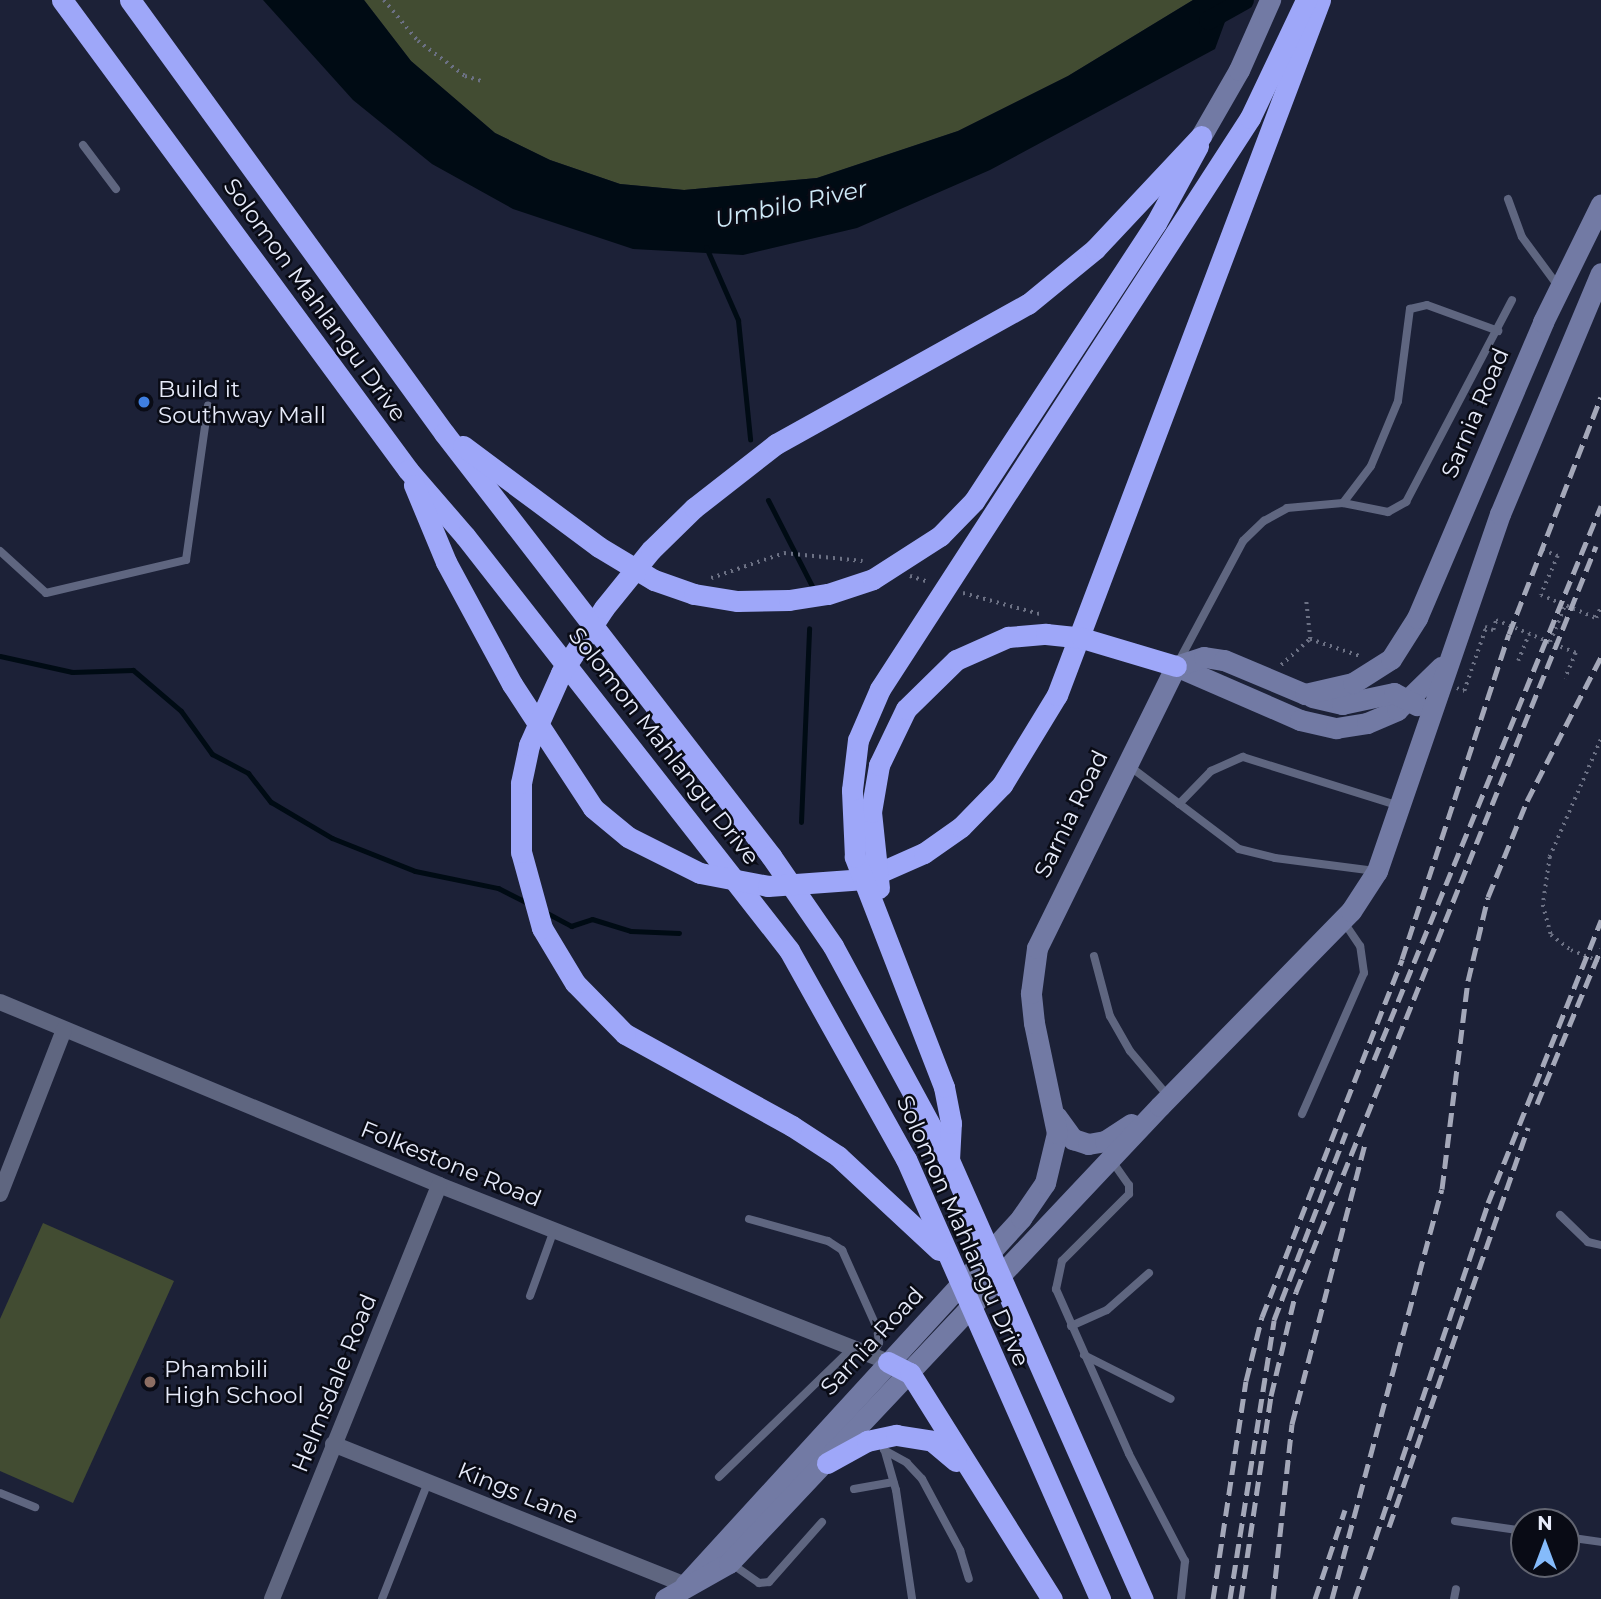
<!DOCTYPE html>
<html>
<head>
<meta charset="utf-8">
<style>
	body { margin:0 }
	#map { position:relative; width:1601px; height:1599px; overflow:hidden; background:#1c2137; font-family:Montserrat,sans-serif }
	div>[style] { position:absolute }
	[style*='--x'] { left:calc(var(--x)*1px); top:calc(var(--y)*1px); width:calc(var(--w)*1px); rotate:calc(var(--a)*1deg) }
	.green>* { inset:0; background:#424c32 }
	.water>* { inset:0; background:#000b14 }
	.stream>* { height:5px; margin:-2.5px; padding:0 2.5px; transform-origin:2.5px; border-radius:2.5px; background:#000b14 }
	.canal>* { height:19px; margin:-9.5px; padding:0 9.5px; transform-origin:9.5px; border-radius:9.5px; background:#000b14 }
	.path>* { height:3.5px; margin-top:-1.75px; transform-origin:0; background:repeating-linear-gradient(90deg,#6c7184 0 2px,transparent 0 7px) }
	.lane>* { height:8px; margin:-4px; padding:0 4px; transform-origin:4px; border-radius:4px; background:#5f6680 }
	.street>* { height:16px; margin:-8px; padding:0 8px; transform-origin:8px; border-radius:8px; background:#5f6680 }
	.secondary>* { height:21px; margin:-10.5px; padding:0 10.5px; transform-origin:10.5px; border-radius:10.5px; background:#727aa4 }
	.highway>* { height:21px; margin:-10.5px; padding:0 10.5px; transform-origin:10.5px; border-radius:10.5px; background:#9ea7f9 }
	.rail>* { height:5px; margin-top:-2.5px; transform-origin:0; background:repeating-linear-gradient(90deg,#a4a8b9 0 14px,transparent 0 21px) }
	.dots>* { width:19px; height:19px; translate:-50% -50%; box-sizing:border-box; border:4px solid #090b15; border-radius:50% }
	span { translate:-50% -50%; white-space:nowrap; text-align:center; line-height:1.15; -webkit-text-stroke:5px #090b15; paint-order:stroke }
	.street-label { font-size:23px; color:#e7ebfa }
	.poi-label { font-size:23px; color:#e7ebfa }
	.left { translate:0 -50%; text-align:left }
	.water-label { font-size:24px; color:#cee9f7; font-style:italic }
	.north { position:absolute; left:1510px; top:1508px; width:70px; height:70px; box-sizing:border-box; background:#090b15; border:2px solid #626571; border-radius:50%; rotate:0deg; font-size:19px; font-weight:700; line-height:28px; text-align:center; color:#e7ebfa }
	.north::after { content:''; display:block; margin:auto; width:24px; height:32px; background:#85bbfb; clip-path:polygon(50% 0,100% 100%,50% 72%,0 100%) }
</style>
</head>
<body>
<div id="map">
	<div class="green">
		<div style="clip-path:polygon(364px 0,1193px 0,1068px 76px,958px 131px,817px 178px,684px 190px,620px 184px,550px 160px,495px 133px,411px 61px)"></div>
		<div style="clip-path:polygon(43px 1223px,174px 1281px,73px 1503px,0 1471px,0 1319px)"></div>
	</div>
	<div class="water">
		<div style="clip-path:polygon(263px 0,364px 0,411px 61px,495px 133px,550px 160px,620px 184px,684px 190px,817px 178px,958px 131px,1068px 76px,1193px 0,1233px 0,1215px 49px,990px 170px,857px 228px,743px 255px,633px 249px,513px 209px,432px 164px,353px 100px)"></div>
	</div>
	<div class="stream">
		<div style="--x:706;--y:247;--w:80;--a:66.3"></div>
		<div style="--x:738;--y:320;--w:120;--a:84.2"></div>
		<div style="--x:768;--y:500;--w:97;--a:62.9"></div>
		<div style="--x:0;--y:656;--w:74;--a:12.5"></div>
		<div style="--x:72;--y:672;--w:61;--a:-1.9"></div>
		<div style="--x:133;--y:670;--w:63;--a:40.5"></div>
		<div style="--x:181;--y:711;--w:53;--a:54.2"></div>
		<div style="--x:212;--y:754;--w:41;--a:27.8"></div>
		<div style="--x:248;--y:773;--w:37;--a:52"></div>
		<div style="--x:271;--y:802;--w:71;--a:30.5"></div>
		<div style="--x:332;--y:838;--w:89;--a:21.7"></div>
		<div style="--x:415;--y:871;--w:85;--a:11.6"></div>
		<div style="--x:498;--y:888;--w:36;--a:27"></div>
		<div style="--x:801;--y:822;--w:194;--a:-87.6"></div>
		<div style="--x:545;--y:912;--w:30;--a:28"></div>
		<div style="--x:571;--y:926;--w:22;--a:-18"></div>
		<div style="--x:592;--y:919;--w:41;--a:17.1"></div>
		<div style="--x:631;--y:931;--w:48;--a:2.4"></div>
	</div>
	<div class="canal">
		<div style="--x:1208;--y:20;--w:41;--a:-29.1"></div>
	</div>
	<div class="path">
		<div style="--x:384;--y:0;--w:53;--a:50.3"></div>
		<div style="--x:418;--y:41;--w:59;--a:36.7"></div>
		<div style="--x:465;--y:76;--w:17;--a:17"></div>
		<div style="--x:1543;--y:550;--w:16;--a:22"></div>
		<div style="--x:1558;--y:556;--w:43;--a:113.6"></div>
		<div style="--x:1541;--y:595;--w:60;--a:22.7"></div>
		<div style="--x:1596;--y:618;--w:12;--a:-66"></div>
		<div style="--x:910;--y:576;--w:20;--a:18"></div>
		<div style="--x:711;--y:578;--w:77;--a:-18.9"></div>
		<div style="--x:784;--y:553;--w:79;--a:5.8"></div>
		<div style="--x:963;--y:593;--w:80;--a:15.3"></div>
		<div style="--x:1485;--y:627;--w:9;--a:21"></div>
		<div style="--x:1493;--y:630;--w:10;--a:-73"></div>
		<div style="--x:1496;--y:620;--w:87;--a:22.4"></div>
		<div style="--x:1576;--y:653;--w:28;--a:113"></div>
		<div style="--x:1310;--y:639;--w:53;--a:18.8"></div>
		<div style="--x:1550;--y:642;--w:40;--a:-68"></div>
		<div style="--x:1518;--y:661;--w:29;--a:-68"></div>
		<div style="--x:1281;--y:665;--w:39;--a:-42"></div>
		<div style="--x:1310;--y:639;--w:39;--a:-96"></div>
		<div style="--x:1457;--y:688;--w:8;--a:23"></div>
		<div style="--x:1464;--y:691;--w:68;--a:-71"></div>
		<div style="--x:1601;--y:740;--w:128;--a:113.6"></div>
		<div style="--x:1550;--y:857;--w:49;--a:98.3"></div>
		<div style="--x:1543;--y:905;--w:31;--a:75"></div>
		<div style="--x:1551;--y:935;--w:25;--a:37"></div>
		<div style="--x:1571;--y:950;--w:32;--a:22"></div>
	</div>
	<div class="lane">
		<div style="--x:83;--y:145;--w:55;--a:53.1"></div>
		<div style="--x:1508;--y:199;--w:40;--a:69.8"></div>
		<div style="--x:1522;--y:237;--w:61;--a:53.7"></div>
		<div style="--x:1343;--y:503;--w:46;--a:-52.9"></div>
		<div style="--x:1371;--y:466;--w:70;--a:-67.4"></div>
		<div style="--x:1398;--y:401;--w:93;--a:-82.6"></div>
		<div style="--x:1410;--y:309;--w:17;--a:-13"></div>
		<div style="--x:1427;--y:305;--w:76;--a:20.1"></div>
		<div style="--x:0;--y:551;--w:62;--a:42.4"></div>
		<div style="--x:46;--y:593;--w:144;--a:-13.3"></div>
		<div style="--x:186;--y:560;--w:156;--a:-81.9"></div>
		<div style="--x:1179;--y:661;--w:136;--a:-61.9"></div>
		<div style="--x:1243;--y:541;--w:29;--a:-44"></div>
		<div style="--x:1264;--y:521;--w:26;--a:-29"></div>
		<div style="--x:1287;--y:508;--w:56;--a:-5.1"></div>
		<div style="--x:1343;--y:503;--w:46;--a:11.3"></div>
		<div style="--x:1388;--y:512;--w:21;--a:-29"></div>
		<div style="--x:1406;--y:502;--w:228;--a:-62.3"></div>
		<div style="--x:1128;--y:765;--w:139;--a:37.1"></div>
		<div style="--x:1239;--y:849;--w:37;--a:14"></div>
		<div style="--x:1275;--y:858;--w:101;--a:7.4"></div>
		<div style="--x:1179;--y:804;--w:46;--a:-45.9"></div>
		<div style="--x:1211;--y:771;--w:35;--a:-24"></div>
		<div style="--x:1243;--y:757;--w:164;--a:17.4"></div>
		<div style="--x:1094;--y:956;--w:62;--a:75.1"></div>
		<div style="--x:1110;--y:1016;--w:40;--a:60.3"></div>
		<div style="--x:1130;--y:1051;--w:59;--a:49.8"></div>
		<div style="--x:1302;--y:1114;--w:154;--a:-66.3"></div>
		<div style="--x:1364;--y:973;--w:27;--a:-98"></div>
		<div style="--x:1360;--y:946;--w:30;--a:-124"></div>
		<div style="--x:1112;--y:1161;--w:29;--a:55"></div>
		<div style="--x:1129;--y:1185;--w:9;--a:90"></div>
		<div style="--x:1129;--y:1194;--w:95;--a:135"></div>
		<div style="--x:1062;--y:1261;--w:29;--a:102"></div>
		<div style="--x:1056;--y:1289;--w:180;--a:66.1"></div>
		<div style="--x:1129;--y:1454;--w:121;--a:62.4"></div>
		<div style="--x:1185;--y:1561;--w:38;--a:96"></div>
		<div style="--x:1560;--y:1215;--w:39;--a:44"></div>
		<div style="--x:1588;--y:1242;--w:13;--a:13"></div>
		<div style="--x:749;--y:1219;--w:82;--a:15.6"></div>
		<div style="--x:828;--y:1241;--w:17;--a:33"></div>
		<div style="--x:842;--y:1250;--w:85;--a:65.8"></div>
		<div style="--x:877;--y:1328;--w:15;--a:82"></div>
		<div style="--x:879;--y:1343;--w:14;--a:120"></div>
		<div style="--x:530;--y:1296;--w:70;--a:-70"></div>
		<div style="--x:1071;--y:1326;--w:39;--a:-24"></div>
		<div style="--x:1107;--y:1310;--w:56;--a:-41.4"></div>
		<div style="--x:1084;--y:1355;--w:97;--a:26.8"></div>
		<div style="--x:882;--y:1441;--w:51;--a:74.1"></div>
		<div style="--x:896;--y:1490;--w:110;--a:81.6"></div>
		<div style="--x:884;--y:1450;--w:26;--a:29"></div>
		<div style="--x:907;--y:1463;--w:22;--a:47"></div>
		<div style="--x:922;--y:1479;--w:81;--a:61.8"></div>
		<div style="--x:960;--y:1550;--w:30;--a:73"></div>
		<div style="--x:719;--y:1477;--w:185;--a:-44.1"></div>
		<div style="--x:854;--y:1489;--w:40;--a:-10"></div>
		<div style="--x:0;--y:1493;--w:38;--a:22"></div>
		<div style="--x:1455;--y:1521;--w:70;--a:8.2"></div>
		<div style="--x:1566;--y:1537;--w:35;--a:8"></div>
		<div style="--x:732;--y:1564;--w:33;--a:35"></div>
		<div style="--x:759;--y:1583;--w:10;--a:-6"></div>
		<div style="--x:769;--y:1582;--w:80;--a:-48.5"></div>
		<div style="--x:382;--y:1599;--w:126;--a:-68.5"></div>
		<div style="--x:1454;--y:1599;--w:10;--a:-79"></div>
	</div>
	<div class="street">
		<div style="--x:0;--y:1002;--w:476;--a:22.6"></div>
		<div style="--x:439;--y:1185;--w:483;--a:21.5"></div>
		<div style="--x:0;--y:1194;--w:176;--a:-68.7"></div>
		<div style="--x:333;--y:1444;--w:379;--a:21.8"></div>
		<div style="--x:272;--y:1599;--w:446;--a:-68"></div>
	</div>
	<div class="secondary">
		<div style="--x:1201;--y:136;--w:76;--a:-60.1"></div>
		<div style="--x:1239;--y:70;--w:77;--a:-66.1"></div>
		<div style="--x:1176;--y:666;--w:135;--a:23.5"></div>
		<div style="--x:1300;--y:720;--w:37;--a:13"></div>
		<div style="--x:1336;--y:728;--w:31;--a:-9"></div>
		<div style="--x:1367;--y:723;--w:33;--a:-23"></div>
		<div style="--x:1397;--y:710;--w:62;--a:-44.3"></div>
		<div style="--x:1312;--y:697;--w:31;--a:13"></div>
		<div style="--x:1342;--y:704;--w:53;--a:-11.9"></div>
		<div style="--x:1394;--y:693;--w:26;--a:28"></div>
		<div style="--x:1056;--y:1116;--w:29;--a:54"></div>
		<div style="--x:1073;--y:1139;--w:16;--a:18"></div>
		<div style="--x:1088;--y:1144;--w:17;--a:-10"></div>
		<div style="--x:1105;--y:1141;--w:31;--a:-33"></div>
		<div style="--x:685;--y:1585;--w:498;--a:-47.5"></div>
		<div style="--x:1021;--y:1218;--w:42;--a:-55.6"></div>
		<div style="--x:1045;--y:1183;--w:51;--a:-76.5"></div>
		<div style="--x:1057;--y:1133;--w:112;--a:-101.8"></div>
		<div style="--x:1034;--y:1023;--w:30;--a:-96"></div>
		<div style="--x:1031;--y:993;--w:45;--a:-82.4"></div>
		<div style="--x:1037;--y:948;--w:314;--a:-63.8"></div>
		<div style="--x:1176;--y:666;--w:29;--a:-18"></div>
		<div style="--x:1204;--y:657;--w:20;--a:9"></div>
		<div style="--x:1224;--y:660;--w:88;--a:22.8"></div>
		<div style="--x:1305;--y:694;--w:49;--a:-12.9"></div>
		<div style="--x:1353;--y:683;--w:45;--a:-32.3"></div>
		<div style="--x:1391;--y:659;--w:49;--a:-57.6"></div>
		<div style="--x:1417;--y:618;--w:322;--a:-66.9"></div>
		<div style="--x:1543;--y:322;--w:131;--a:-63.8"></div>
		<div style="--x:665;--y:1599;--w:73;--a:-29.4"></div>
		<div style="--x:729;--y:1563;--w:628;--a:-46.68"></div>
		<div style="--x:1160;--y:1106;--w:273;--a:-45.6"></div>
		<div style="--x:1351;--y:911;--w:48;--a:-57"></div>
		<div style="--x:1377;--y:871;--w:378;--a:-71"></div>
		<div style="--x:1500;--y:514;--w:261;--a:-67.3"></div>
	</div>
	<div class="highway">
		<div style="--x:62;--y:0;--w:584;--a:53.64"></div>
		<div style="--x:408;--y:470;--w:87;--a:49.2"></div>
		<div style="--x:465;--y:536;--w:526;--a:51.95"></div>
		<div style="--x:789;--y:950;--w:240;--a:60.8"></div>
		<div style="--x:906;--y:1159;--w:481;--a:66.2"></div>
		<div style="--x:130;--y:0;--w:535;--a:54.05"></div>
		<div style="--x:444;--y:433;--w:535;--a:52.29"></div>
		<div style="--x:771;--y:856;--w:109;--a:55.4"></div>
		<div style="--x:833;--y:946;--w:243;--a:61.5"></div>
		<div style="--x:949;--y:1160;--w:480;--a:66.2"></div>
		<div style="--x:463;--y:446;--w:169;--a:36.6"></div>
		<div style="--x:599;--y:547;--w:64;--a:31"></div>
		<div style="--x:654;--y:580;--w:42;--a:19.3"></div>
		<div style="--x:694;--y:594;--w:44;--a:9.2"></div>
		<div style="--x:737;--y:601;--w:52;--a:-1.1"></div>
		<div style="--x:789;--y:600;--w:39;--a:-9"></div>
		<div style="--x:828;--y:594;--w:47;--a:-18.4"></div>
		<div style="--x:873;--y:579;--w:80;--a:-32.7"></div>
		<div style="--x:940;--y:536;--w:49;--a:-45.8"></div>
		<div style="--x:974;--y:501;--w:332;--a:-56.8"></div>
		<div style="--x:1156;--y:223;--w:88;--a:-61.4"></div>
		<div style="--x:414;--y:485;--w:83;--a:67.4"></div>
		<div style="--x:446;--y:562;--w:139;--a:61.6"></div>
		<div style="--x:512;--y:684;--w:148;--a:56.8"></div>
		<div style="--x:593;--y:808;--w:45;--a:39.6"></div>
		<div style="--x:628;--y:837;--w:80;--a:26.6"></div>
		<div style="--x:700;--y:873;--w:69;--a:10.8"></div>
		<div style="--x:768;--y:886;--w:97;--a:-4.1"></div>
		<div style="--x:865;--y:879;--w:64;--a:-23.8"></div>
		<div style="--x:924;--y:853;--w:45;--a:-35.1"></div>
		<div style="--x:961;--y:827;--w:59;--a:-45.7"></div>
		<div style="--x:1002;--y:785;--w:105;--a:-58.6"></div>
		<div style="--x:1057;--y:695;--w:743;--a:-69.27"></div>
		<div style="--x:879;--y:888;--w:76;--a:-96"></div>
		<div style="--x:871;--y:812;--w:48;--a:-80.3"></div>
		<div style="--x:879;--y:765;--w:62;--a:-64.3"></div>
		<div style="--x:906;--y:709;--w:70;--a:-44.4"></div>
		<div style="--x:956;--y:660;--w:57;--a:-23.9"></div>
		<div style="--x:1008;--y:637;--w:38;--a:-5"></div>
		<div style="--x:1046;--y:634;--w:36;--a:6"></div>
		<div style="--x:1082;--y:638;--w:98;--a:16.6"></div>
		<div style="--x:949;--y:1160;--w:37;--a:-87"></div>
		<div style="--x:951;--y:1123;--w:37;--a:-101"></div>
		<div style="--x:944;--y:1087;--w:247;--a:-111.2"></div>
		<div style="--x:855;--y:857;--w:67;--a:-92.6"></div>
		<div style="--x:852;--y:790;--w:50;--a:-83.2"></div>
		<div style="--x:858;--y:740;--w:56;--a:-66.7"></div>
		<div style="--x:880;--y:689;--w:680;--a:-57.06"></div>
		<div style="--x:1250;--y:118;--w:131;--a:-64.6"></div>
		<div style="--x:939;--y:1250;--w:138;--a:-137.1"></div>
		<div style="--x:838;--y:1156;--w:55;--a:-146.9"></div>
		<div style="--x:792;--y:1126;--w:191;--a:-151.1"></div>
		<div style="--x:625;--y:1034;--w:71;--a:-134.4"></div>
		<div style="--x:575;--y:983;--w:64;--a:-121"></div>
		<div style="--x:542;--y:928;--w:79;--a:-105.4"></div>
		<div style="--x:521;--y:852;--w:69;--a:-90"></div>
		<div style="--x:521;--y:783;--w:39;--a:-78"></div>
		<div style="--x:529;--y:745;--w:79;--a:-66"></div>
		<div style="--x:561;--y:673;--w:78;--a:-56.5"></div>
		<div style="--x:604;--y:608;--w:75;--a:-51"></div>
		<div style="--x:651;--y:550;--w:60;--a:-44.3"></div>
		<div style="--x:694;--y:508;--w:104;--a:-38"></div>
		<div style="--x:776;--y:444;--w:288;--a:-29.1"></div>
		<div style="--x:1028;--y:304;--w:87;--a:-39.4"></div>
		<div style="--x:1095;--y:249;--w:155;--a:-46.8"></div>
		<div style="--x:888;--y:1362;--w:25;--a:27"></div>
		<div style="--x:910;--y:1373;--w:267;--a:57.9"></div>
		<div style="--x:827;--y:1463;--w:46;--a:-28.8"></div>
		<div style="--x:867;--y:1441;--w:30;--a:-12"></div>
		<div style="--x:896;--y:1435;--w:36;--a:9"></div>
		<div style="--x:932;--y:1441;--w:31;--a:40"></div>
	</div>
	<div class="rail">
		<div style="--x:1374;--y:1060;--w:599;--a:-67.72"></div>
		<div style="--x:1537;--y:1104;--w:168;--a:-67.6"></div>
		<div style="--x:1389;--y:1527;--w:423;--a:-70.8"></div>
		<div style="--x:1213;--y:1599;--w:220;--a:-81.4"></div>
		<div style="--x:1246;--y:1381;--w:66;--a:-76"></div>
		<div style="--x:1262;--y:1317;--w:384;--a:-68.6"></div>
		<div style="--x:1402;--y:959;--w:342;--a:-71.8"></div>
		<div style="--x:1509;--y:634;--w:254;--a:-68.8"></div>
		<div style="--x:1230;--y:1599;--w:282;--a:-81"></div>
		<div style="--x:1274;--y:1320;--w:201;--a:-69"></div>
		<div style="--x:1241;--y:1599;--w:205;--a:-81.6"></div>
		<div style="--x:1271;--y:1396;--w:107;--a:-76.5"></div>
		<div style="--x:1296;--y:1292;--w:804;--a:-68.09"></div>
		<div style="--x:1273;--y:1599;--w:176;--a:-83.8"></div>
		<div style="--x:1292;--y:1424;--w:289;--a:-75.4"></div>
		<div style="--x:1315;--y:1599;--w:94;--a:-71.4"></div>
		<div style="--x:1332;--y:1599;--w:424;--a:-75"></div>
		<div style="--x:1442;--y:1189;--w:210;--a:-82.9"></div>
		<div style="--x:1468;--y:981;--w:86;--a:-76.6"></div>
		<div style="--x:1488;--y:897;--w:104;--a:-67.9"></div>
		<div style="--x:1527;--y:801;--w:162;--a:-62.8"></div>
		<div style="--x:1355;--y:1599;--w:418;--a:-71.4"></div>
		<div style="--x:1488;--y:1203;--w:305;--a:-68.2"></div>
	</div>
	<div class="dots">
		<div style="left:144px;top:402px;background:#3f7fe0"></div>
		<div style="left:150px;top:1382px;background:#8d6e63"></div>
	</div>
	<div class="street-label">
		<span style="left:315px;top:300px;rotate:54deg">Solomon Mahlangu Drive</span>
		<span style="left:1475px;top:413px;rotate:-67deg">Sarnia Road</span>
		<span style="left:664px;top:746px;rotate:52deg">Solomon Mahlangu Drive</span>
		<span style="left:1071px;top:814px;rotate:-64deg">Sarnia Road</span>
		<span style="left:451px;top:1164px;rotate:22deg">Folkestone Road</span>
		<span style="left:963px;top:1231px;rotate:66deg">Solomon Mahlangu Drive</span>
		<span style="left:872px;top:1341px;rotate:-47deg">Sarnia Road</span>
		<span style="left:334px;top:1383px;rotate:-68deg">Helmsdale Road</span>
		<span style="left:518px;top:1493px;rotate:22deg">Kings Lane</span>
	</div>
	<div class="poi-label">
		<span class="left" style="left:158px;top:402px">Build it<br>Southway Mall</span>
		<span class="left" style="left:164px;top:1382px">Phambili<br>High School</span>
	</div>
	<div class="water-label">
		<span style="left:791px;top:204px;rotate:-12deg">Umbilo River</span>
	</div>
	<div class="north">N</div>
</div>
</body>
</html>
